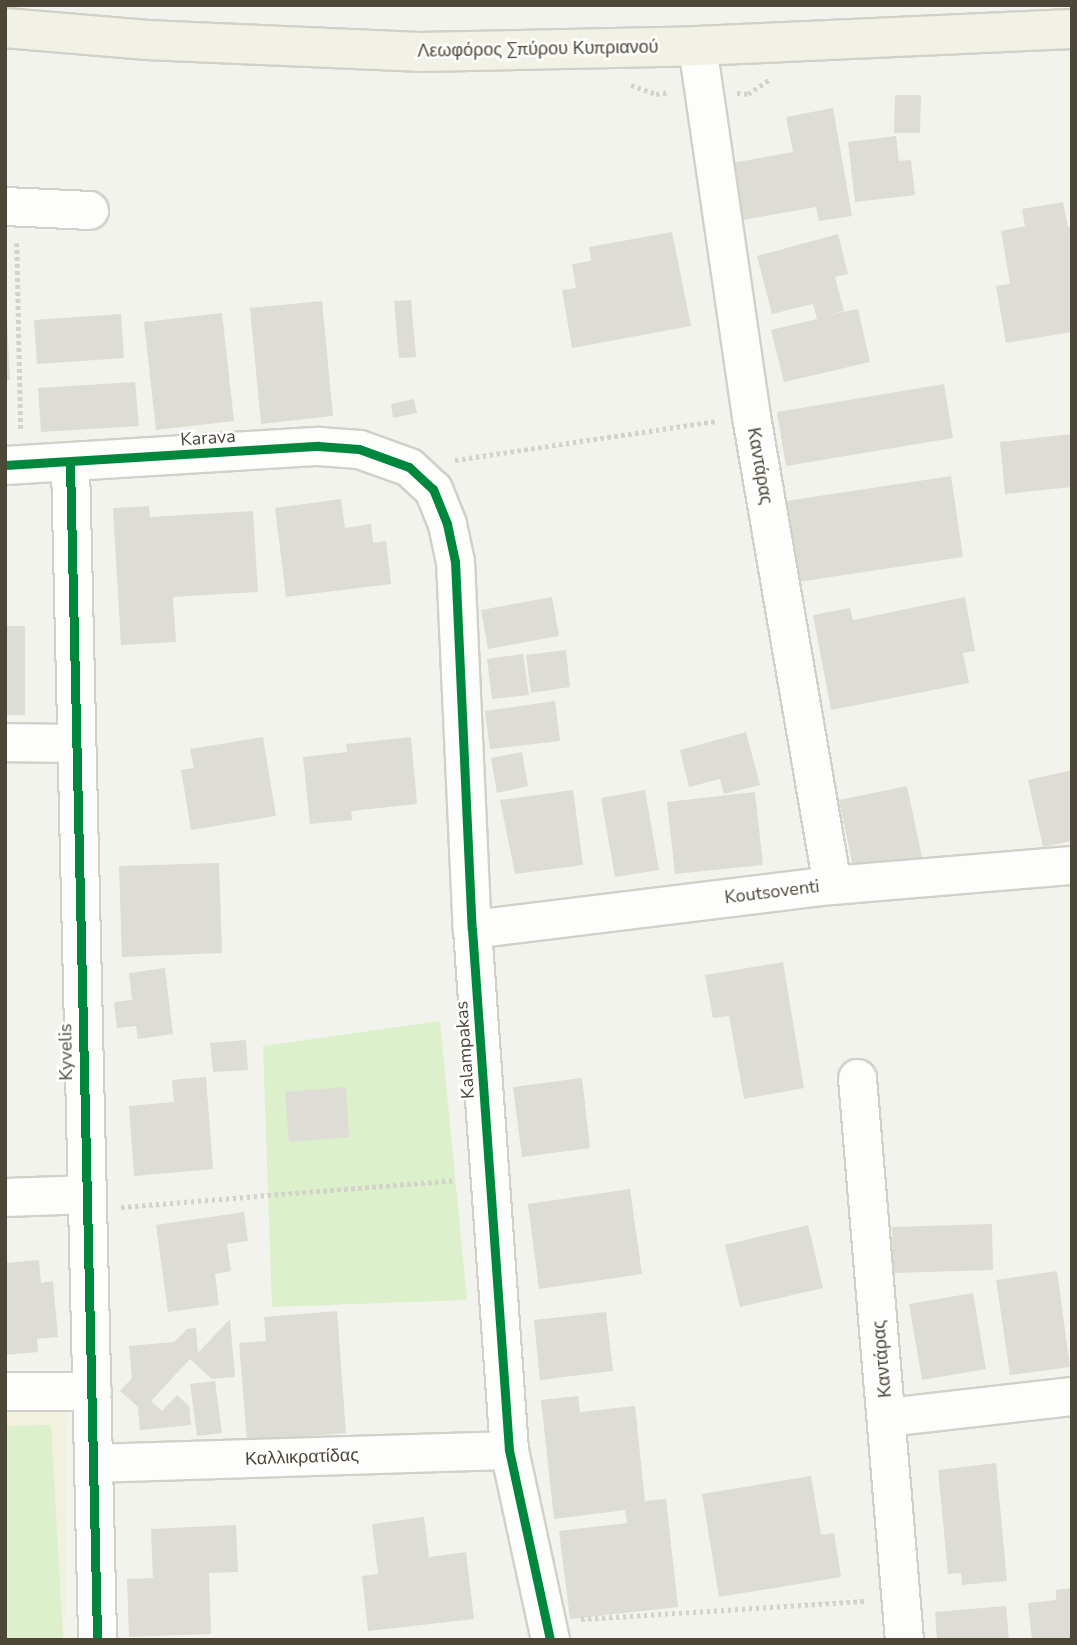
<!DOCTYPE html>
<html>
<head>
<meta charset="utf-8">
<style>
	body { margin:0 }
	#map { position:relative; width:1077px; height:1645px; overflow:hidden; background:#f3f3ed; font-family:"Nunito Sans",sans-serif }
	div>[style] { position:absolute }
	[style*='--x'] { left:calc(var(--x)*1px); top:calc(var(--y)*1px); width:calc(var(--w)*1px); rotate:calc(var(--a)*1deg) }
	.education>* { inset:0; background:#f2f0df }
	.green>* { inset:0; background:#dbf0cb }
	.building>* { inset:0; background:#dddcd5 }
	.path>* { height:4.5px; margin-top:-2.25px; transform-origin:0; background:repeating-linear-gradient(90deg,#d3d2cb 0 3.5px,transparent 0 7px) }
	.roads { filter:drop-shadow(2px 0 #d1d1ca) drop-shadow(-2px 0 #d1d1ca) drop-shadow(0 2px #d1d1ca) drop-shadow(0 -2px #d1d1ca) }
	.minor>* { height:37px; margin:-18.5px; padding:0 18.5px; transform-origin:18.5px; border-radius:18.5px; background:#fdfdfc }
	.primary>* { height:38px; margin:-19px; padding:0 19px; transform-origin:19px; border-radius:19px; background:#f2f1e5 }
	.cycleway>* { height:9px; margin:-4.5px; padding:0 4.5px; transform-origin:4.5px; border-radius:4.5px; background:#00873e }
	span { translate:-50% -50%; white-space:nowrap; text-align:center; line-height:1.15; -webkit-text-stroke:5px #fff; paint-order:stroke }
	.street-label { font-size:18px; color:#4c4737 }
	.frame { position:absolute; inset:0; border:7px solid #4c4737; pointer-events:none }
</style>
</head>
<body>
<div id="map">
	<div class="education">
		<div style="clip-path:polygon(67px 1372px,65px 1640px,5px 1640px,5px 1373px)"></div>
	</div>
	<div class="green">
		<div style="clip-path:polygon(440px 1021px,467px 1300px,272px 1307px,263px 1046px)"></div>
		<div style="clip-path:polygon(51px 1425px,63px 1640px,5px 1640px,5px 1426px)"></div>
	</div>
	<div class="building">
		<div style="clip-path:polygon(895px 95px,921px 95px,920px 133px,894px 133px)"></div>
		<div style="clip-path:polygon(833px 108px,852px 216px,819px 221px,816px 207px,743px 220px,732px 163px,793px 152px,786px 117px)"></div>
		<div style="clip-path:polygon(896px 136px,899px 161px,911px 160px,915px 195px,855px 202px,848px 142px)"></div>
		<div style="clip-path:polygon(1063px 202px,1068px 227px,1072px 226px,1072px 332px,1006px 343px,996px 286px,1010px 284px,1001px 231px,1025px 226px,1022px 209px)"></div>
		<div style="clip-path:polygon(672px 232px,691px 326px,572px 348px,562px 290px,576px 288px,572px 264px,591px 261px,589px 247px)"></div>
		<div style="clip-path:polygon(838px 234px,848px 274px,835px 277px,844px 311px,823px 316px,858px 309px,870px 362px,784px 382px,771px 330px,817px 319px,813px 304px,772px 314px,757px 256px)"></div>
		<div style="clip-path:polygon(411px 300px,416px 357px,399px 358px,394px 301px)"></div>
		<div style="clip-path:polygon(322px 301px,333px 416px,261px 424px,250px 308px)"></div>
		<div style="clip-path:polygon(222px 313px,234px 421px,156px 430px,144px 322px)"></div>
		<div style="clip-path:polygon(121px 314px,124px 358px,37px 364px,34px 320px)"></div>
		<div style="clip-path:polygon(5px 322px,7px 322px,10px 380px,5px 381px)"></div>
		<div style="clip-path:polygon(135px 382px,139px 426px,41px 432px,38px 388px)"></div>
		<div style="clip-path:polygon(944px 384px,953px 438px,786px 466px,777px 412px)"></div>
		<div style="clip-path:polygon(414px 399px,417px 413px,393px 418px,391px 404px)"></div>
		<div style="clip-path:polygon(1072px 434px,1072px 487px,1005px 494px,1000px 442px)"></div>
		<div style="clip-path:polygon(951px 476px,963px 557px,798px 582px,786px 501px)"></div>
		<div style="clip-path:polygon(341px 499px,345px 528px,371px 524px,373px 543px,386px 541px,391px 584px,286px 597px,275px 508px)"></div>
		<div style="clip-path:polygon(149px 506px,150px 517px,253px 511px,258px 592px,173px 597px,176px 642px,121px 645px,113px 508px)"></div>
		<div style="clip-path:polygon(552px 597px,559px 636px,488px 649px,481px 610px)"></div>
		<div style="clip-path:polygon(965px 597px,975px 651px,963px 653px,969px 683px,831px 710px,813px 615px,850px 608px,853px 620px)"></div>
		<div style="clip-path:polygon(5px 626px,25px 626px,25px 715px,5px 715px)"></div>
		<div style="clip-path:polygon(566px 650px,570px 687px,531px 693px,526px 655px)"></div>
		<div style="clip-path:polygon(523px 654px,529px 695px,492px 699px,487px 659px)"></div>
		<div style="clip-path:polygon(555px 701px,560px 741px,490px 749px,485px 711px)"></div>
		<div style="clip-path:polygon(746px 732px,760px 785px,724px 794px,720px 779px,689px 787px,680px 750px)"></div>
		<div style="clip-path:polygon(263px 737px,276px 816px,191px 830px,181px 770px,194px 768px,190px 749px)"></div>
		<div style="clip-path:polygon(411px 737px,417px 804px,351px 811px,352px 820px,310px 824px,303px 757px,347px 752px,346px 744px)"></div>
		<div style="clip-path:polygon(522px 752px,528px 786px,497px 793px,491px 758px)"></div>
		<div style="clip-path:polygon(1072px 770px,1072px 841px,1043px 847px,1028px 780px)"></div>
		<div style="clip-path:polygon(907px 786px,924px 867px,856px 881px,839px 800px)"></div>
		<div style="clip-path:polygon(573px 790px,583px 865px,515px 874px,500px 800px)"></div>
		<div style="clip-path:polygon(645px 790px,659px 870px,615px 877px,601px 798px)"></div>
		<div style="clip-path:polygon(755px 792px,763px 865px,675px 874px,667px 802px)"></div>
		<div style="clip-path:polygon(219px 863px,222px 953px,122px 957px,119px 866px)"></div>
		<div style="clip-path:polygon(783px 962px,804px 1088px,744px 1099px,729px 1016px,713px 1018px,705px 975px)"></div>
		<div style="clip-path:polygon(165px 968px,173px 1034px,138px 1039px,136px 1026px,117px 1028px,114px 1002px,132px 1000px,129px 973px)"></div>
		<div style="clip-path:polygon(246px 1040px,248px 1070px,213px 1072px,210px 1043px)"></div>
		<div style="clip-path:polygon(206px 1077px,213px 1169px,134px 1176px,129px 1106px,174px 1102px,172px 1080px)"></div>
		<div style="clip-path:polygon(582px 1078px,590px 1148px,522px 1157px,513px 1087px)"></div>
		<div style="clip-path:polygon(346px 1087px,349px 1137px,289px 1142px,285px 1092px)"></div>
		<div style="clip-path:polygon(630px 1189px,642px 1274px,539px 1289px,528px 1204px)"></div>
		<div style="clip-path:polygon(244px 1212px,248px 1241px,227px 1244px,231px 1271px,215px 1274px,219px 1305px,168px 1312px,156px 1225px)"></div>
		<div style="clip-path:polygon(992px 1224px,993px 1270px,893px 1273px,892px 1227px)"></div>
		<div style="clip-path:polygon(808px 1225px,823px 1288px,740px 1307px,725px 1245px)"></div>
		<div style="clip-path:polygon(39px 1260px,41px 1283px,53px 1281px,58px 1337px,37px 1339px,38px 1352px,5px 1355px,5px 1263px)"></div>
		<div style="clip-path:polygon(1057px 1271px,1070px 1367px,1010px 1375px,996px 1280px)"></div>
		<div style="clip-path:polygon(973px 1293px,986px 1369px,922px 1380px,909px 1304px)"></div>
		<div style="clip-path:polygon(337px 1311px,346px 1433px,247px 1441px,239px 1343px,266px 1341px,264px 1317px)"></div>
		<div style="clip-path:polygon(606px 1312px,613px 1371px,540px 1380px,534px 1320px)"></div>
		<div style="clip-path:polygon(230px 1319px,235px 1377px,212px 1379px,190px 1359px,151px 1401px,162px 1411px,177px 1395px,189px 1406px,191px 1425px,140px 1430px,138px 1407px,120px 1391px,132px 1378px,129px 1346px,174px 1342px,187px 1329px,196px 1328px,198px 1353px)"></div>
		<div style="clip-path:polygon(215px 1381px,222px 1433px,197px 1436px,190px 1384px)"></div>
		<div style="clip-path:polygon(578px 1396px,580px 1412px,635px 1406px,645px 1501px,666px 1499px,678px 1607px,570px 1619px,559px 1531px,627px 1523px,625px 1510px,554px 1519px,541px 1400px)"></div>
		<div style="clip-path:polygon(996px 1463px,1007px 1581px,962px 1585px,961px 1573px,948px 1574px,938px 1470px)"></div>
		<div style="clip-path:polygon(811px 1476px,821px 1535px,834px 1533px,841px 1577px,719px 1597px,702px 1494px)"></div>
		<div style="clip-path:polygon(424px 1517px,429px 1557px,466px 1552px,474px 1619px,368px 1631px,362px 1576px,378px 1574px,372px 1524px)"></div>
		<div style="clip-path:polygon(236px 1525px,238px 1572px,209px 1573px,211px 1634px,129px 1637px,127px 1579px,153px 1578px,151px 1529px)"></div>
		<div style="clip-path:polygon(1072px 1588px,1072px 1640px,1032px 1640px,1028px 1603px,1056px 1600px,1056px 1590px)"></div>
		<div style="clip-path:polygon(1006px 1606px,1009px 1640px,937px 1640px,935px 1612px)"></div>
	</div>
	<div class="path">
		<div style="--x:631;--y:85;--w:27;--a:20"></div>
		<div style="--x:656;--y:94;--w:14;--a:-8"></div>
		<div style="--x:737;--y:93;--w:11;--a:5"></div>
		<div style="--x:748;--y:94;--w:27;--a:-34"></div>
		<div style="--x:17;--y:243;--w:187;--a:88.8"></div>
		<div style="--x:455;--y:460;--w:264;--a:-8.5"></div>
		<div style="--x:121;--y:1207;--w:334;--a:-4.6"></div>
		<div style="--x:581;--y:1619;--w:285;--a:-3.6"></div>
	</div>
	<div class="roads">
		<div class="minor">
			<div style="--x:697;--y:46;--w:374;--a:81.7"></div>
			<div style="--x:751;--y:416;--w:476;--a:80.2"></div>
			<div style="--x:5;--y:206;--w:84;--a:2.7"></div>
			<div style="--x:70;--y:464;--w:1176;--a:88.68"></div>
			<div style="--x:5;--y:465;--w:314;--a:-3.5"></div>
			<div style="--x:318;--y:446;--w:41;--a:4.2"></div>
			<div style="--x:359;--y:449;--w:53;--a:19.8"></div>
			<div style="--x:409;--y:467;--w:33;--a:43"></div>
			<div style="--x:433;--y:489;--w:38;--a:68"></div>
			<div style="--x:447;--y:524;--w:38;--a:78"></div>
			<div style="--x:455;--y:561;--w:368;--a:87.4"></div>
			<div style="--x:472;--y:929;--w:522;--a:85.94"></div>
			<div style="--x:509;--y:1450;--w:194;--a:77.8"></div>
			<div style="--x:5;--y:742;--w:69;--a:0.8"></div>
			<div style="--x:472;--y:929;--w:363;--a:-7"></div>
			<div style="--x:832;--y:885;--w:241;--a:-4.8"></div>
			<div style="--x:857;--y:1078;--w:564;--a:85.22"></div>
			<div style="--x:5;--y:1197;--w:80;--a:-2.1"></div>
			<div style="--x:5;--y:1391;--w:87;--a:0"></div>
			<div style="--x:887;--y:1417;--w:186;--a:-6.5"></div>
			<div style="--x:94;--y:1463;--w:415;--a:-1.8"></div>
		</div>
		<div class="primary">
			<div style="--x:5;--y:28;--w:143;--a:4.8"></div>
			<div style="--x:147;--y:40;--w:272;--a:2.5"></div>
			<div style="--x:419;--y:52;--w:278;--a:-1.2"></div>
			<div style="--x:697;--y:46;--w:375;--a:-2.6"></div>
		</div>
	</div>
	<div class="cycleway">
		<div style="--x:70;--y:464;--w:1176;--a:88.68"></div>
		<div style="--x:5;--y:465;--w:314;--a:-3.5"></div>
		<div style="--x:318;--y:446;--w:41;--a:4.2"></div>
		<div style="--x:359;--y:449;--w:53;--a:19.8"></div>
		<div style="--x:409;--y:467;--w:33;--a:43"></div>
		<div style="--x:433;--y:489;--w:38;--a:68"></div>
		<div style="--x:447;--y:524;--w:38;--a:78"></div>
		<div style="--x:455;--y:561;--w:368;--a:87.4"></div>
		<div style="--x:472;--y:929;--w:522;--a:85.94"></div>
		<div style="--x:509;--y:1450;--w:194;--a:77.8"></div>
	</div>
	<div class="street-label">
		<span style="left:538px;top:49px;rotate:-1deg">Λεωφόρος Σπύρου Κυπριανού</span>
		<span style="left:208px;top:438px;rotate:-4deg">Karava</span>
		<span style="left:760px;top:466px;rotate:80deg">Καντάρας</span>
		<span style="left:772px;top:892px;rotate:-7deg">Koutsoventi</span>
		<span style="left:465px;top:1050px;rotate:-94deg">Kalampakas</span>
		<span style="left:66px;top:1052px;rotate:-91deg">Kyvelis</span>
		<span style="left:882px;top:1359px;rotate:-95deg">Καντάρας</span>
		<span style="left:302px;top:1457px;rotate:-2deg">Καλλικρατίδας</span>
	</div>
	<div class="frame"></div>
</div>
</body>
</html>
